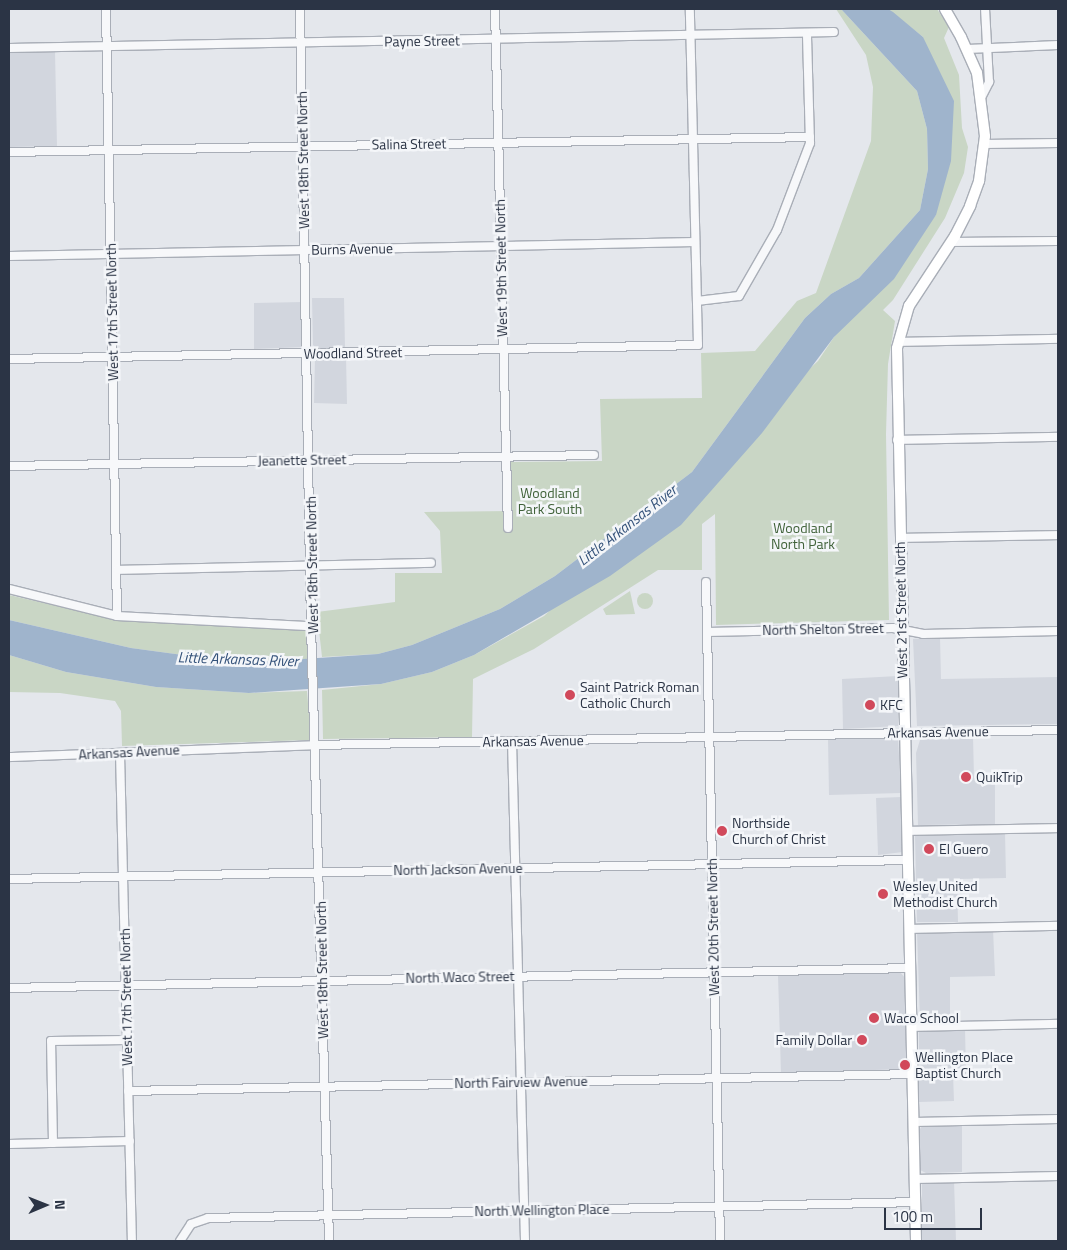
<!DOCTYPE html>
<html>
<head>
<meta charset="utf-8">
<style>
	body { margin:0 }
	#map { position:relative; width:1067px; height:1250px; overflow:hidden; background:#e4e7ec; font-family:"Titillium Web",sans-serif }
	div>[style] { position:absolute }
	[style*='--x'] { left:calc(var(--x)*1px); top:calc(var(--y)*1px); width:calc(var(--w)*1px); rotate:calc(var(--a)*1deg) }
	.built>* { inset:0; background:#d2d6de }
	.green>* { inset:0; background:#c9d6c5 }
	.round { border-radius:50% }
	.water>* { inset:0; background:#9fb4cc }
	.roads { filter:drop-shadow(1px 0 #a9aeb7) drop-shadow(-1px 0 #a9aeb7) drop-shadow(0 1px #a9aeb7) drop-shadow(0 -1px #a9aeb7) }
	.minor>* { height:8px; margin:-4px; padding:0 4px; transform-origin:4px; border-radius:4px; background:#f7f8fa }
	.major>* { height:10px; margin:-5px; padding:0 5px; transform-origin:5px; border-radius:5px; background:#fff }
	.dots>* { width:14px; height:14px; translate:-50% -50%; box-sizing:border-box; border:2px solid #f4f6f9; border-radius:50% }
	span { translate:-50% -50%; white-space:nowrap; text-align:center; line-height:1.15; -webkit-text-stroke:5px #f4f6f9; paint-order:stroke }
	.street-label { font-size:14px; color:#2b3445 }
	.park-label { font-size:14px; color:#3f6138 }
	.poi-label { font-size:14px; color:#2b3445 }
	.left { translate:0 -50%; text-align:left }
	.right { translate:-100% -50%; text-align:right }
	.water-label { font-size:15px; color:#34527a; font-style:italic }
	.frame { position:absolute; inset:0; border:10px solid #2b3445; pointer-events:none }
	.north { position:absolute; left:20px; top:1180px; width:50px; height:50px; -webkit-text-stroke:4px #f4f6f9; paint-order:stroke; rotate:89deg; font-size:14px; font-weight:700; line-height:20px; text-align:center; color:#2b3445 }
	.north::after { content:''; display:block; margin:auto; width:18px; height:22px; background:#2b3445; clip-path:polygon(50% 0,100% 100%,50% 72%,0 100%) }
	.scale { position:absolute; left:884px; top:1208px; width:98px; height:22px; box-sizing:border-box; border:2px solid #2b3445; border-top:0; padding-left:6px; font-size:15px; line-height:18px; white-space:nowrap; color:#2b3445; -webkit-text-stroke:4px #f4f6f9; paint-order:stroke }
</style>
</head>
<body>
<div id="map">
	<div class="built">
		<div style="clip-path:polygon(55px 51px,57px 146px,9px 147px,9px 52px)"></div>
		<div style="clip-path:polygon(312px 298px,344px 298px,345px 348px,316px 348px,313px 345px)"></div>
		<div style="clip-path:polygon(303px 302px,303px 347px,254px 349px,254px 303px)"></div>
		<div style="clip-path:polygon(346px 356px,347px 404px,314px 403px,315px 358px)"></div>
		<div style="clip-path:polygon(940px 637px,941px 679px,1058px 677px,1058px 724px,917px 726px,913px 639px)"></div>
		<div style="clip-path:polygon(898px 676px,898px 726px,843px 729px,842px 679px)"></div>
		<div style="clip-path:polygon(973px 736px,974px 778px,995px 778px,995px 824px,918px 825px,916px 753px,920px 740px,926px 737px)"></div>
		<div style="clip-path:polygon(898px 738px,901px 793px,829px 795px,828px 739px)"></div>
		<div style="clip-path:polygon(901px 797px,903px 852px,878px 855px,876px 798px)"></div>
		<div style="clip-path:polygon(1005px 832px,1006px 878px,957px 879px,958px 922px,917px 922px,915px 836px)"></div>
		<div style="clip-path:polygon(993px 929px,995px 976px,950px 977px,950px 1020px,920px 1020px,917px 932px)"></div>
		<div style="clip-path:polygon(900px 972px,906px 979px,907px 1069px,781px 1073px,778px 975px)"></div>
		<div style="clip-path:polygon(965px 1028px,966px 1074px,953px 1074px,954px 1101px,919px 1102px,919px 1031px)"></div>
		<div style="clip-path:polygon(923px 1125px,962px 1125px,962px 1172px,926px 1173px,920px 1170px,920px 1129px)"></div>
		<div style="clip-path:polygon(954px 1181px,956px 1241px,922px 1241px,922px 1183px)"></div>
	</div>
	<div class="green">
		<div style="clip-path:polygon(836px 9px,841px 9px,917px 91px,927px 129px,928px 169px,920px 210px,859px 278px,831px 294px,805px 318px,692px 472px,555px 576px,500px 609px,412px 645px,378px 654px,322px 657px,317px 612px,395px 602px,395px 573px,442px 573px,440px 531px,424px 512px,510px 511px,510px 462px,602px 461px,600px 399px,702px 398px,701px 353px,755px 351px,797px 301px,816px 293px,871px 141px,873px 87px,866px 55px)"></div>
		<div style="clip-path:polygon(888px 9px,937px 9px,949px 27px,944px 38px,959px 75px,962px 128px,968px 147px,964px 173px,945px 218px,893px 300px,883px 310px,895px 321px,888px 364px,886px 434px,889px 620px,716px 625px,715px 514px,702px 524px,702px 570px,658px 570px,534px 649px,473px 679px,472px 737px,323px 739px,322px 690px,381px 684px,432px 672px,474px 655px,544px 616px,818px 361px,834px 337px,936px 215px,923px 37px)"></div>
		<div style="clip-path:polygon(630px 591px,635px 614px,606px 615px,603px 609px)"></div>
		<div class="round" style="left:637px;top:593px;width:16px;height:16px"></div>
		<div style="clip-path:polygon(9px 595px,117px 620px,309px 630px,311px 658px,285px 663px,242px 663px,131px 648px,9px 620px)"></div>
		<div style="clip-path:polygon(9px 655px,66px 672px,156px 687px,249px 693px,307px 691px,311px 740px,122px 746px,121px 711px,115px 701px,60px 693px,9px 692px)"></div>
	</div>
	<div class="water">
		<div style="clip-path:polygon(841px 9px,888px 9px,893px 12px,923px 37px,954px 101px,951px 161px,936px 215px,894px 279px,834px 337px,762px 433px,681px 525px,610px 576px,474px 655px,432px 672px,381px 684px,249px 693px,156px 687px,66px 672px,9px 655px,9px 620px,131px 648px,242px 663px,378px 654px,412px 645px,500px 609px,555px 576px,692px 472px,805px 318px,831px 294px,859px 278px,920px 210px,928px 169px,927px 129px,917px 91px)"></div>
	</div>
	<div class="roads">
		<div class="minor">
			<div style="--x:106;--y:9;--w:607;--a:88.96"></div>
			<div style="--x:300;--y:9;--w:617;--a:88.98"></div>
			<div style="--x:311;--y:626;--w:615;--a:88.32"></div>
			<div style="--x:495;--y:9;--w:519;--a:88.57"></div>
			<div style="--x:9;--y:48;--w:825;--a:-1.11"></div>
			<div style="--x:967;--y:49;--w:91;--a:-2.5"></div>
			<div style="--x:982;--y:96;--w:16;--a:-63"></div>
			<div style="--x:989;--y:82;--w:73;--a:-93.1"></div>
			<div style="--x:984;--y:144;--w:74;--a:-0.8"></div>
			<div style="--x:9;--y:152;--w:801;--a:-1.07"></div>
			<div style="--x:951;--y:242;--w:107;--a:-0.5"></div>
			<div style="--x:9;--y:256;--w:686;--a:-1.17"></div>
			<div style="--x:697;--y:301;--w:42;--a:-6.8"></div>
			<div style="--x:739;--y:296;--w:76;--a:-60.1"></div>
			<div style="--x:777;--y:230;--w:93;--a:-69.2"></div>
			<div style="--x:810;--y:143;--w:110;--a:-91.6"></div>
			<div style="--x:898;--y:342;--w:160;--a:-1.1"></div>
			<div style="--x:9;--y:359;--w:689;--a:-1.16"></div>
			<div style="--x:698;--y:345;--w:336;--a:-91.4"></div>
			<div style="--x:897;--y:440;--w:161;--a:-1.1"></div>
			<div style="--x:9;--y:466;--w:585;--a:-1.08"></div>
			<div style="--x:900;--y:538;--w:158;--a:-1.1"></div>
			<div style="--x:117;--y:570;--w:314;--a:-1.3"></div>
			<div style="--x:706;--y:582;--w:659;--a:88.78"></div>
			<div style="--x:9;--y:589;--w:111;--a:14"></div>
			<div style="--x:117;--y:616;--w:194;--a:3"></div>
			<div style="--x:707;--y:632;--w:186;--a:-1.2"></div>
			<div style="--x:893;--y:628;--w:31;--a:11"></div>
			<div style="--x:923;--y:634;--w:135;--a:-1.3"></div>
			<div style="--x:512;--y:741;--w:500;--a:88.51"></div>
			<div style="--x:120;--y:753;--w:488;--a:88.6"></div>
			<div style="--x:9;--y:757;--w:307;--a:-2.2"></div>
			<div style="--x:316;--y:745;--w:742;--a:-1.16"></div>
			<div style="--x:907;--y:831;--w:151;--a:-1.1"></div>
			<div style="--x:9;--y:879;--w:899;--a:-1.21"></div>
			<div style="--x:910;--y:929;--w:148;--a:-1.2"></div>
			<div style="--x:9;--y:988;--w:902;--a:-1.27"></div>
			<div style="--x:912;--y:1027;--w:146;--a:-1.2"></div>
			<div style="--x:128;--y:1091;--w:785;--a:-1.24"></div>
			<div style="--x:914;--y:1122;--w:144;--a:-1.2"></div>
			<div style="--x:53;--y:1143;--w:102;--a:-91.1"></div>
			<div style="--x:51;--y:1041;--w:76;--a:-0.8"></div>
			<div style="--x:9;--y:1144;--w:121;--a:-1.4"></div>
			<div style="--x:915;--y:1179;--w:143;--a:-1.2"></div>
			<div style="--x:180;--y:1241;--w:20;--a:-57"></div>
			<div style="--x:191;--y:1224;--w:18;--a:-19"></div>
			<div style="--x:208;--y:1218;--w:708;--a:-1.29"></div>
		</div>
		<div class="major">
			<div style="--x:916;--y:1241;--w:893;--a:-91.22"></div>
			<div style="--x:897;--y:348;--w:44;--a:-74.1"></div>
			<div style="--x:909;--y:306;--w:84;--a:-56.7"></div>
			<div style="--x:955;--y:236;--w:34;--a:-63"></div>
			<div style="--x:970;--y:206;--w:27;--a:-70"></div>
			<div style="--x:979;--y:181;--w:45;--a:-82.4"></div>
			<div style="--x:985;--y:136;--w:64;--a:-97.2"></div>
			<div style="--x:977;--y:73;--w:39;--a:-114"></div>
			<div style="--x:961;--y:37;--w:32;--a:-120"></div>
		</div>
	</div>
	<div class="dots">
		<div style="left:570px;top:695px;background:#d1495b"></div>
		<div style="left:870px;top:705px;background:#d1495b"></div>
		<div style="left:966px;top:777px;background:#d1495b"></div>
		<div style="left:722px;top:831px;background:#d1495b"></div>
		<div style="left:929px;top:849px;background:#d1495b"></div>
		<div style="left:883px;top:894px;background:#d1495b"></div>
		<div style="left:874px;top:1018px;background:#d1495b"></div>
		<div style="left:862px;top:1040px;background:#d1495b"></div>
		<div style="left:905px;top:1065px;background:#d1495b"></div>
	</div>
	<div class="street-label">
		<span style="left:422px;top:41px;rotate:-1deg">Payne Street</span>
		<span style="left:409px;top:144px;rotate:-1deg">Salina Street</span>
		<span style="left:303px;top:160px;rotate:-91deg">West 18th Street North</span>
		<span style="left:352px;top:249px;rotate:-1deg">Burns Avenue</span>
		<span style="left:501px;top:268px;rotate:-91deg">West 19th Street North</span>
		<span style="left:112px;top:312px;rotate:-91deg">West 17th Street North</span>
		<span style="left:353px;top:353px;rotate:-1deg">Woodland Street</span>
		<span style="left:302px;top:460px;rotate:-1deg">Jeanette Street</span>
		<span style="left:312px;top:565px;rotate:-91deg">West 18th Street North</span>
		<span style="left:901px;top:610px;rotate:-91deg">West 21st Street North</span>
		<span style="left:823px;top:629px;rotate:-1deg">North Shelton Street</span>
		<span style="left:938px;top:732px;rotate:-1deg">Arkansas Avenue</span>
		<span style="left:533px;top:741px;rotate:-1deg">Arkansas Avenue</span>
		<span style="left:129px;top:752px;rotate:-3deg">Arkansas Avenue</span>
		<span style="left:458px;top:869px;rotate:-1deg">North Jackson Avenue</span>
		<span style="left:713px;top:927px;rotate:-91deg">West 20th Street North</span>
		<span style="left:322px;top:970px;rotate:-91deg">West 18th Street North</span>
		<span style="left:460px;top:977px;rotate:-1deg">North Waco Street</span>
		<span style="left:126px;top:997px;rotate:-91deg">West 17th Street North</span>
		<span style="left:521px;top:1082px;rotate:-1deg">North Fairview Avenue</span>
		<span style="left:542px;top:1210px;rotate:-1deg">North Wellington Place</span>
	</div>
	<div class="park-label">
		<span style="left:550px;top:501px">Woodland<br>Park South</span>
		<span style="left:803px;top:536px">Woodland<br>North Park</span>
	</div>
	<div class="poi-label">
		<span class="left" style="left:580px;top:695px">Saint Patrick Roman<br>Catholic Church</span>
		<span class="left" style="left:880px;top:705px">KFC</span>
		<span class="left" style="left:976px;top:777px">QuikTrip</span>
		<span class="left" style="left:732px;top:831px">Northside<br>Church of Christ</span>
		<span class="left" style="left:939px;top:849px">El Guero</span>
		<span class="left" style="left:893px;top:894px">Wesley United<br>Methodist Church</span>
		<span class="left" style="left:884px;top:1018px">Waco School</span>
		<span class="right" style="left:852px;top:1040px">Family Dollar</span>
		<span class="left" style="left:915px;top:1065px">Wellington Place<br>Baptist Church</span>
	</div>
	<div class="water-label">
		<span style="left:627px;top:525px;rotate:-38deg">Little Arkansas River</span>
		<span style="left:238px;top:659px;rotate:2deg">Little Arkansas River</span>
	</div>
	<div class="frame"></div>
	<div class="north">N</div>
	<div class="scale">100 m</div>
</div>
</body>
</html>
